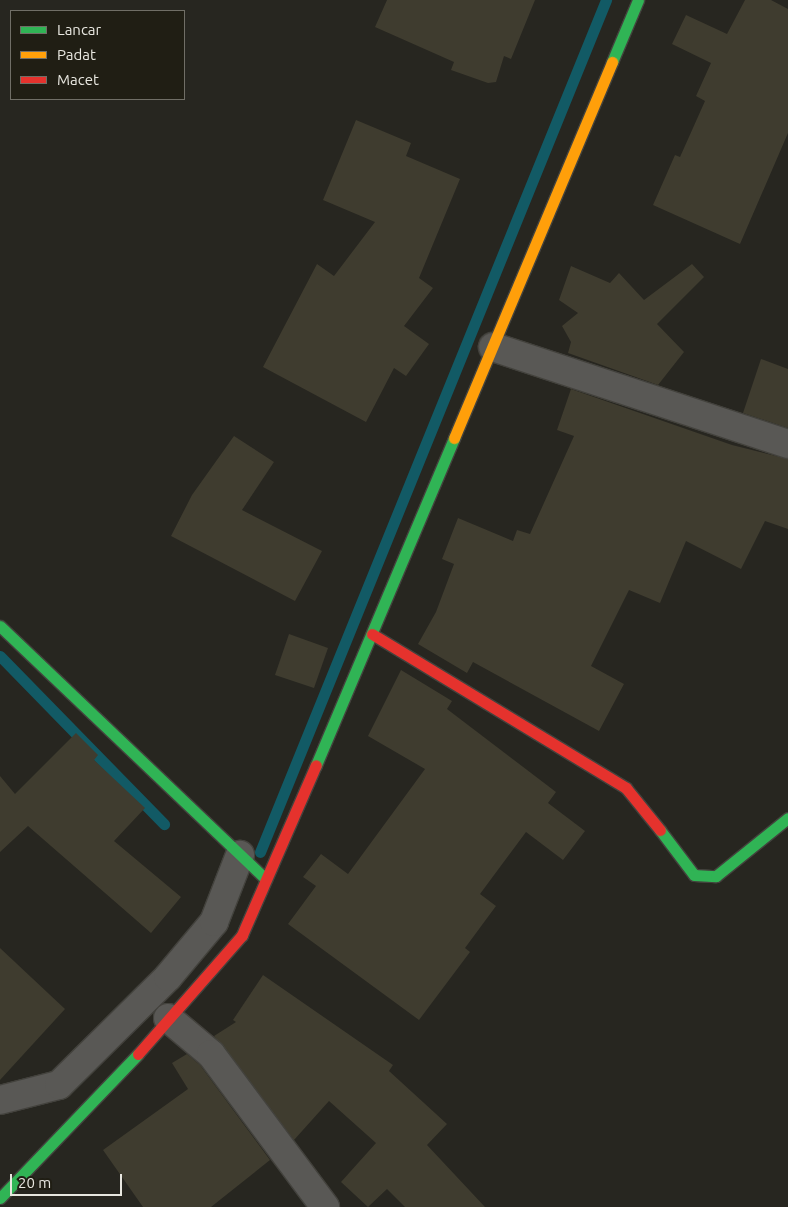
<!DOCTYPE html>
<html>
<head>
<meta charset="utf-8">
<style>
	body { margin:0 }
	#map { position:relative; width:788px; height:1207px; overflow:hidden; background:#272620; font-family:Ubuntu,sans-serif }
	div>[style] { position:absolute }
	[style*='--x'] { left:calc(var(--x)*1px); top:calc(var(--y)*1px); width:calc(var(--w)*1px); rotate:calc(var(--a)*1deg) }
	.stream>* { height:11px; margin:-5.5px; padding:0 5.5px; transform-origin:5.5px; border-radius:5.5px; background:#125a65 }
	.building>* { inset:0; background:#3f3c2f }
	.roads { filter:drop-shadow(1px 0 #43423d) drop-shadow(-1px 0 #43423d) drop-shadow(0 1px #43423d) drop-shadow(0 -1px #43423d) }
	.street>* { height:28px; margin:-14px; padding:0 14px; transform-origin:14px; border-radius:14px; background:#595855 }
	.fast>* { height:11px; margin:-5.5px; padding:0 5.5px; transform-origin:5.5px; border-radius:5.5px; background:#30b455 }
	.slow>* { height:11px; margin:-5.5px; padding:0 5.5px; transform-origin:5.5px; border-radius:5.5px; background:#ff9f0a }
	.jam>* { height:11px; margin:-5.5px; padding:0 5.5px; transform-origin:5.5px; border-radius:5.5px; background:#e5322d }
	span { translate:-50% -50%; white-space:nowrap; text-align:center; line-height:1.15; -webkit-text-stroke:4px #201e14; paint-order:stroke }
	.legend { position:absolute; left:10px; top:10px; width:175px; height:90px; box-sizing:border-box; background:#201e14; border:1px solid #706e66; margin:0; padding:6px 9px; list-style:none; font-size:15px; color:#e8e7e0 }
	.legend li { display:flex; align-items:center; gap:10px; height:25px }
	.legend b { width:25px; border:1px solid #706e66 }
	.scale { position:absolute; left:10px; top:1174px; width:112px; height:22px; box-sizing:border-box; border:2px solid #e8e7e0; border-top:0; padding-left:6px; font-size:15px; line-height:18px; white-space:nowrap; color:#e8e7e0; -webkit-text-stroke:4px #201e14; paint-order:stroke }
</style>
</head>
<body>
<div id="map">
	<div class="stream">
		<div style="--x:0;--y:656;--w:235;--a:45.7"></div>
		<div style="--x:260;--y:852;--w:920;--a:-67.9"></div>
	</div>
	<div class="building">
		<div style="clip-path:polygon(387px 0,535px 0,511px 59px,504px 56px,496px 82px,488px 83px,451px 70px,454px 62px,375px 27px)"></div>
		<div style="clip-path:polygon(745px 0,771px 0,788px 9px,788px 133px,740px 244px,653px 205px,675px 155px,680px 157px,705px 101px,696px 96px,711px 63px,672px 44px,686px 15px,727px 34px)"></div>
		<div style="clip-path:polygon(356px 120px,411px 143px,406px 156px,460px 179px,419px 278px,433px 288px,404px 326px,429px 344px,406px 376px,394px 368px,366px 422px,263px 367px,317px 264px,334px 276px,375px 222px,323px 200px)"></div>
		<div style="clip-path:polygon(692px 264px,704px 277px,657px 324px,684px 352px,658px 385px,568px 353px,571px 342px,562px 326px,578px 313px,559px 300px,571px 266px,610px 283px,619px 273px,644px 300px)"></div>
		<div style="clip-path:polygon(761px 359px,788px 369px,788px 428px,743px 413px)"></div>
		<div style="clip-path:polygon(571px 389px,732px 445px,788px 459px,788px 529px,765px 521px,741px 569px,686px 541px,660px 603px,629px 590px,591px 666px,624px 684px,599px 731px,473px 662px,467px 673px,418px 644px,436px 612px,454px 564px,442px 559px,458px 518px,513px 541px,517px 530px,530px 534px,574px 436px,557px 430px)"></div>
		<div style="clip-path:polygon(234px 436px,274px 462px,242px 510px,322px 551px,295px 601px,171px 536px,192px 495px)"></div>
		<div style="clip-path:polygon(289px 634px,328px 648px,314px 688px,275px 675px)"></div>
		<div style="clip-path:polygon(401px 670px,452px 701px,447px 709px,556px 792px,548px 803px,585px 831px,563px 860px,526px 832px,480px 894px,496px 906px,465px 948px,470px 952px,419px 1020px,288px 924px,316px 886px,303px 877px,321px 854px,348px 874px,425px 769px,368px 736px)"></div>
		<div style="clip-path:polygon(76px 733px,98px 755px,94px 760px,145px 808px,114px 841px,181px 897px,151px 933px,28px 826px,0 852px,0 776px,15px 794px)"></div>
		<div style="clip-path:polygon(0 948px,65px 1009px,0 1080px)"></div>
		<div style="clip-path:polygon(263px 975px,393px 1065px,389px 1071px,447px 1124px,427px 1145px,485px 1207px,405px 1207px,387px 1189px,368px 1207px,341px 1182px,376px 1143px,329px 1101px,294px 1140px,214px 1036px,236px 1022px,233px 1020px)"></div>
		<div style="clip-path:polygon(187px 1054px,200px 1065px,270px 1160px,211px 1207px,143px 1207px,103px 1150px,188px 1089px,172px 1063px)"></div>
	</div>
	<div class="roads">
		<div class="street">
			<div style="--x:493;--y:347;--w:311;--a:18.2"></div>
			<div style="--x:168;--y:1018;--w:56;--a:39.9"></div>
			<div style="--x:211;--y:1054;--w:191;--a:53.3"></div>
			<div style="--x:0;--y:1100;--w:61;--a:-14.3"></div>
			<div style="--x:59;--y:1085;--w:153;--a:-44.7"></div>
			<div style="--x:168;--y:977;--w:72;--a:-50.1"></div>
			<div style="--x:214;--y:922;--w:72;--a:-68.8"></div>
		</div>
		<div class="fast">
			<div style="--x:612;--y:62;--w:67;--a:-67.2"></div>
			<div style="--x:0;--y:626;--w:367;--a:43.6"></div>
			<div style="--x:316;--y:765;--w:355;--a:-67.1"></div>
			<div style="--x:660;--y:830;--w:56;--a:52.9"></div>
			<div style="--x:694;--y:875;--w:22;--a:3"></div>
			<div style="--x:716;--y:876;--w:92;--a:-38.9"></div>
			<div style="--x:0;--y:1198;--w:199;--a:-46.2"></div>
		</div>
		<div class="slow">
			<div style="--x:454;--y:438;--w:408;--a:-67.2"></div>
		</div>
		<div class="jam">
			<div style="--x:372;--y:634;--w:297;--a:31.2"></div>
			<div style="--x:626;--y:788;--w:54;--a:51"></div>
			<div style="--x:138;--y:1054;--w:158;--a:-48.8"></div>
			<div style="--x:242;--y:935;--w:185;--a:-66.5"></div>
		</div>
	</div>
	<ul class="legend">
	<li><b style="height:6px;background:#30b455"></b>Lancar</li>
	<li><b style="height:6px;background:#ff9f0a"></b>Padat</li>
	<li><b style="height:6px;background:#e5322d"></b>Macet</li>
	</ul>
	<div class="scale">20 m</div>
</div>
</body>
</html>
